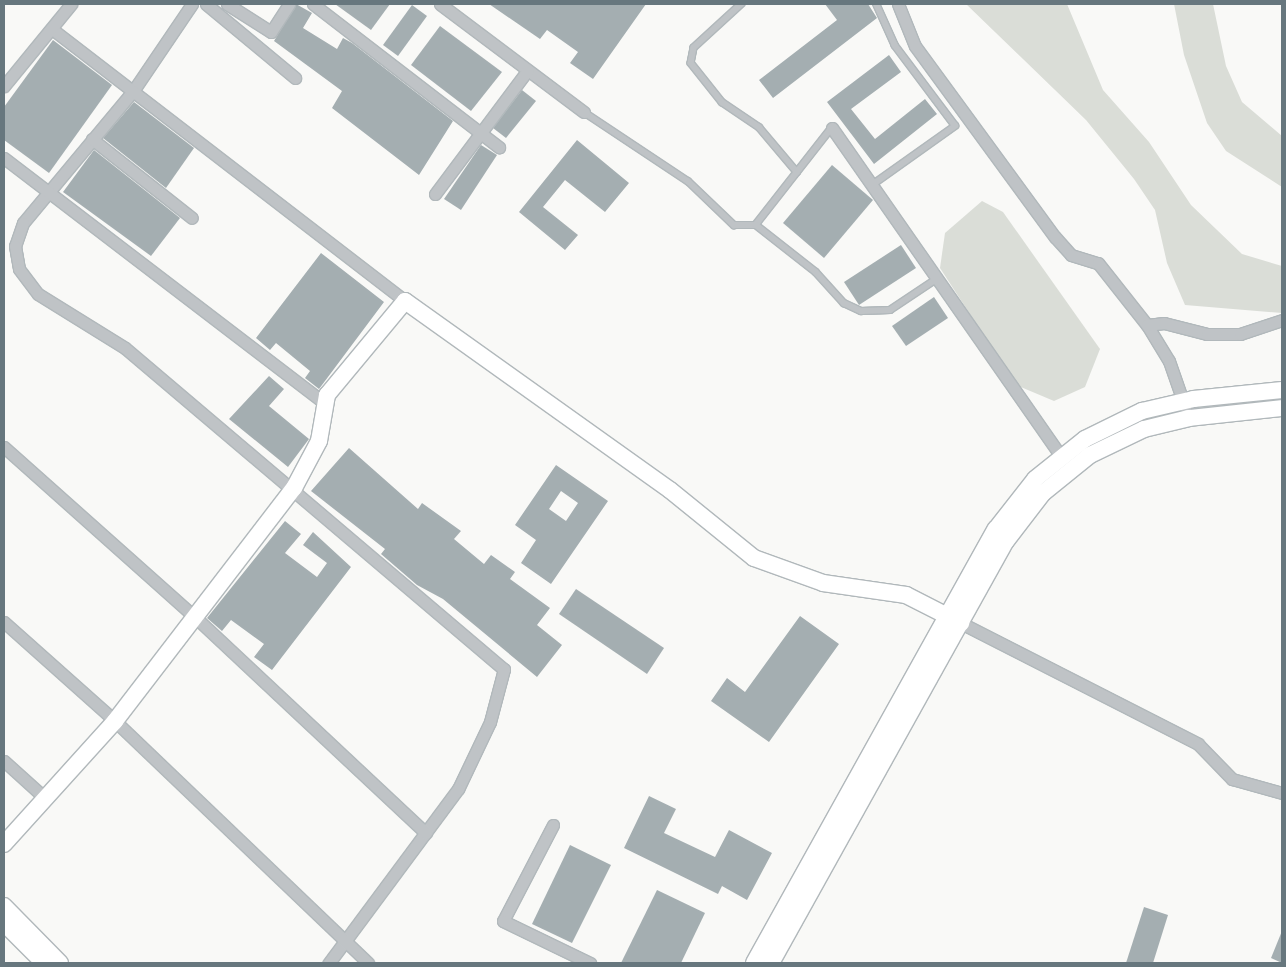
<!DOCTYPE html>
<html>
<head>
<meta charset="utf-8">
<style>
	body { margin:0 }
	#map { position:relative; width:1286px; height:967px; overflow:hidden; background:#f9f9f7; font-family:Inter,sans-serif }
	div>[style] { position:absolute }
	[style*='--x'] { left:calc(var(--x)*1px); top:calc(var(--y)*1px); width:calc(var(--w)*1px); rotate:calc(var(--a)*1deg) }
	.green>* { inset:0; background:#daddd7 }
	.building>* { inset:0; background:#a4aeb1 }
	.roads { filter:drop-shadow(1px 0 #b1b8bb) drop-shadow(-1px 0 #b1b8bb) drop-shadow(0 1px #b1b8bb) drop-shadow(0 -1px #b1b8bb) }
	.lane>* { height:5.5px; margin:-2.75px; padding:0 2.75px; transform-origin:2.75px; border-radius:2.75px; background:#bfc3c6 }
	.street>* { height:11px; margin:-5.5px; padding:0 5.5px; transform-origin:5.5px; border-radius:5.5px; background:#bfc3c6 }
	.secondary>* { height:16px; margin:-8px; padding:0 8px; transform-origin:8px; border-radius:8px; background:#fff }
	span { translate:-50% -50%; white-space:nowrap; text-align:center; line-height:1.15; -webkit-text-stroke:5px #fff; paint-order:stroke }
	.frame { position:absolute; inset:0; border:5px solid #67777e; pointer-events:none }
</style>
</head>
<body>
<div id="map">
	<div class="green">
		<div style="clip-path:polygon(966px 4px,1067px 4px,1103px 90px,1149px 142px,1191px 205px,1242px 254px,1282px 266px,1282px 313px,1185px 305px,1167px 263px,1155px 210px,1134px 179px,1086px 120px)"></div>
		<div style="clip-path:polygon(1174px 4px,1213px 4px,1226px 66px,1242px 102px,1282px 136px,1282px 187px,1226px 151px,1207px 123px,1184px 55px)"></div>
		<div style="clip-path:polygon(982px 201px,1003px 212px,1100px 349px,1085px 387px,1054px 401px,1016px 385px,940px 268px,945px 233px)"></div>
	</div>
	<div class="building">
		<div style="clip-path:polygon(296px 4px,312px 13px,303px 28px,337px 49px,343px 38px,352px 43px,453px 121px,419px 175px,332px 108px,342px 91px,274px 41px)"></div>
		<div style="clip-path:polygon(335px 4px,390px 4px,371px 30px)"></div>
		<div style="clip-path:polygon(489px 4px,646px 4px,593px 79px,570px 63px,578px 52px,547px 30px,540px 39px)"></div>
		<div style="clip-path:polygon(825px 4px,868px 4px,877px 18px,773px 98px,759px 80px,837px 20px)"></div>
		<div style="clip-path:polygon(412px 5px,427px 16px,398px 56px,383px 45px)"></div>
		<div style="clip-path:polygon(440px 26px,502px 72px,471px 111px,411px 65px)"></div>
		<div style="clip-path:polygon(53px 40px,112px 85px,49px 173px,4px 140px,4px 107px)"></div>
		<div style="clip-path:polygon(889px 55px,901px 72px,851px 109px,875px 139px,925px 99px,937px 114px,874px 164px,827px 102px)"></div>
		<div style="clip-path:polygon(522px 90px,536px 101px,506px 138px,493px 128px)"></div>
		<div style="clip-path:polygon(134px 102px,194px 148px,166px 188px,103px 138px)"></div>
		<div style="clip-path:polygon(577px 140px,629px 183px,605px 212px,565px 180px,543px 207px,578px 235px,565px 250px,519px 212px)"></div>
		<div style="clip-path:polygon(481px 145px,497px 155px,461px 210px,444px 199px)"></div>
		<div style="clip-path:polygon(94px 150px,180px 218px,151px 256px,63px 192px)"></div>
		<div style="clip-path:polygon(832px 165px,873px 200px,824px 258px,783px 223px)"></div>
		<div style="clip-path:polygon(901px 245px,916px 268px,859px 305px,844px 282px)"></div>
		<div style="clip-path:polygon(321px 253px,384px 302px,319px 389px,305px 378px,310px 371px,276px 343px,270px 350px,256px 338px)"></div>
		<div style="clip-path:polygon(934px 297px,948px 318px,906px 346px,892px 326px)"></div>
		<div style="clip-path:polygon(269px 376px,284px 389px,269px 406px,309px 439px,288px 467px,229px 419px)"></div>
		<div style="clip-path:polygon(349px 448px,418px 509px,422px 503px,461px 531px,454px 539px,484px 564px,491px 555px,515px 572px,510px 579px,550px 608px,537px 625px,562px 645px,537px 677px,443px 599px,417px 585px,381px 554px,385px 549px,311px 491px)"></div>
		<div style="clip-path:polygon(evenodd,556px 465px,608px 501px,551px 584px,521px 563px,536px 540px,515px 525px,556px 465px,561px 491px,578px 503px,566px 521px,549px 509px,561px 491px)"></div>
		<div style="clip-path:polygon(285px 521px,301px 534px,285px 553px,317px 577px,327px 563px,303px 545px,313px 532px,351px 567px,272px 670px,254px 657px,264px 644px,231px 620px,222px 631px,207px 618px)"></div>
		<div style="clip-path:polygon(576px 589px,664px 648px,647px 674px,559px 614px)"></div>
		<div style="clip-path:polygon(800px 616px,839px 644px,769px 742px,711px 701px,727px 678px,745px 692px)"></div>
		<div style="clip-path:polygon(649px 796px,676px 809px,664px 833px,715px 857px,729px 830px,772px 853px,747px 900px,722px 886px,718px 894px,624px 848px)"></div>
		<div style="clip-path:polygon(570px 845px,611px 865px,572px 943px,532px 924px)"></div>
		<div style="clip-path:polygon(657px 890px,705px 913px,681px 963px,621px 963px)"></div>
		<div style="clip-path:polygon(1144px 907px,1168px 915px,1153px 963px,1126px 963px)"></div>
		<div style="clip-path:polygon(1282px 931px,1282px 963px,1271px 958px)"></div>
	</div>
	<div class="roads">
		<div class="lane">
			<div style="--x:742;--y:4;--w:65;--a:137.5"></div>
			<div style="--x:694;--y:48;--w:15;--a:101"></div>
			<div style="--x:691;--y:63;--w:50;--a:51.5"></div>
			<div style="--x:722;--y:102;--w:45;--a:34"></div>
			<div style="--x:759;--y:127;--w:59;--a:49.8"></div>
			<div style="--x:584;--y:112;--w:125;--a:33.6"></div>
			<div style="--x:688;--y:181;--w:64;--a:43.7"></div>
			<div style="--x:734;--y:225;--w:22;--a:0"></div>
			<div style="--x:832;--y:128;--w:123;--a:128.1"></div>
			<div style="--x:756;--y:225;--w:76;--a:38.1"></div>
			<div style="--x:816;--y:272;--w:42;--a:47.9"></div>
			<div style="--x:844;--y:303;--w:19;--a:25"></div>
			<div style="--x:861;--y:311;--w:29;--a:-2"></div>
			<div style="--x:890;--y:310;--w:54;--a:-33.7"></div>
			<div style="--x:872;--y:185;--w:102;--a:-35.4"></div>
			<div style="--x:955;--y:126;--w:100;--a:-126.9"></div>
			<div style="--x:895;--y:46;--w:46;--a:-114.3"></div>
		</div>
		<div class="street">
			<div style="--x:192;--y:4;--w:105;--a:124.1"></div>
			<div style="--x:133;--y:91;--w:172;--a:129.8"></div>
			<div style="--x:23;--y:223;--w:24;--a:109"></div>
			<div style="--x:15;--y:246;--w:23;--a:80"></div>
			<div style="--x:19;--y:269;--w:31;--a:53"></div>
			<div style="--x:38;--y:294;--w:102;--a:31.8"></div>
			<div style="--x:125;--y:348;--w:497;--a:40.3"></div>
			<div style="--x:504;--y:669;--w:55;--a:104.8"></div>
			<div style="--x:490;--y:722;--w:74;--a:115.5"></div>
			<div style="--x:458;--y:789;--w:217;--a:126.6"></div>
			<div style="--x:206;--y:4;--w:116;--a:39.7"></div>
			<div style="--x:227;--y:4;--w:52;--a:32.5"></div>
			<div style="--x:271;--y:32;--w:33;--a:-57"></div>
			<div style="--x:313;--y:4;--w:235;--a:37.6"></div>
			<div style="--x:440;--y:4;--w:180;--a:36.9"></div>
			<div style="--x:898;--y:4;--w:45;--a:68"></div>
			<div style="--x:915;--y:46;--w:237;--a:53.8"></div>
			<div style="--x:1055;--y:237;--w:24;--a:48"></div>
			<div style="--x:1071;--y:255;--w:28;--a:17"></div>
			<div style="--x:1098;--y:263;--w:79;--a:51.7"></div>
			<div style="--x:1147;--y:325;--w:42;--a:58.6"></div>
			<div style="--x:1169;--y:361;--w:49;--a:70.8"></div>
			<div style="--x:52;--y:29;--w:446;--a:37.6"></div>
			<div style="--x:4;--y:86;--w:106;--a:-50.7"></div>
			<div style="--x:832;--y:128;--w:400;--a:55.1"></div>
			<div style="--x:92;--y:139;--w:127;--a:38.3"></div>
			<div style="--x:4;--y:158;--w:404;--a:37.4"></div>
			<div style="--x:435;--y:194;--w:154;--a:-53.2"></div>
			<div style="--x:1147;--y:325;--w:17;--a:-7"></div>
			<div style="--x:1164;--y:323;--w:44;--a:14.3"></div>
			<div style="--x:1207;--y:334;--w:33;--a:0"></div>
			<div style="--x:1240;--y:334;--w:44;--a:-18.4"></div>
			<div style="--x:4;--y:447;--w:256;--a:41.7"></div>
			<div style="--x:195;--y:617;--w:316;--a:43.1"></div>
			<div style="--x:4;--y:622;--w:149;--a:41.7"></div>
			<div style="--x:115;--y:721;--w:350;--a:43.7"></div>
			<div style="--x:961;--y:623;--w:266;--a:27"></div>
			<div style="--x:1198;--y:744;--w:49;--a:45.8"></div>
			<div style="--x:1232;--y:779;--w:52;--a:15.6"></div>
			<div style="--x:4;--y:761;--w:55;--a:42.1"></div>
			<div style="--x:553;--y:825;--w:108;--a:117.5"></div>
			<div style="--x:503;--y:921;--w:97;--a:25.8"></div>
		</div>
		<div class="secondary">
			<div style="--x:4;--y:844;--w:166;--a:-47.9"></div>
			<div style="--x:115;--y:721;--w:294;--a:-52.5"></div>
			<div style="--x:294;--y:488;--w:53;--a:-62"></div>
			<div style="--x:319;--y:441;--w:47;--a:-80.1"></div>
			<div style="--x:327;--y:395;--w:122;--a:-50.3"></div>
			<div style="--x:405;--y:301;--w:325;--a:35.5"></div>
			<div style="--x:670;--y:490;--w:108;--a:39"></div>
			<div style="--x:754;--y:558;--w:73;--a:19.9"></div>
			<div style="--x:823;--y:583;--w:84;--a:8.2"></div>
			<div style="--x:906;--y:595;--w:62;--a:27"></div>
			<div style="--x:4;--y:906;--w:80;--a:45.5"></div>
			<div style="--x:4;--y:923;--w:57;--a:45"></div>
			<div style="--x:754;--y:963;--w:497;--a:-60.9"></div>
			<div style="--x:996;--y:529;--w:63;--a:-52"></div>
			<div style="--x:1035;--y:479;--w:64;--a:-38.7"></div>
			<div style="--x:1085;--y:439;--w:64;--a:-26.2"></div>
			<div style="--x:1142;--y:411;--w:53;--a:-13"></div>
			<div style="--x:1194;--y:399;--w:88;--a:-5.8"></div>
			<div style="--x:771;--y:963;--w:483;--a:-60.9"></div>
			<div style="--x:1006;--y:541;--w:61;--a:-52.4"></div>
			<div style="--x:1043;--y:493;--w:60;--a:-39"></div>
			<div style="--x:1090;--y:455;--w:60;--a:-25.7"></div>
			<div style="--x:1144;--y:429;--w:46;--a:-13.7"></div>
			<div style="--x:1189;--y:418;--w:94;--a:-6.1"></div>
		</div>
	</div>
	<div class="frame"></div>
</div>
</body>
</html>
